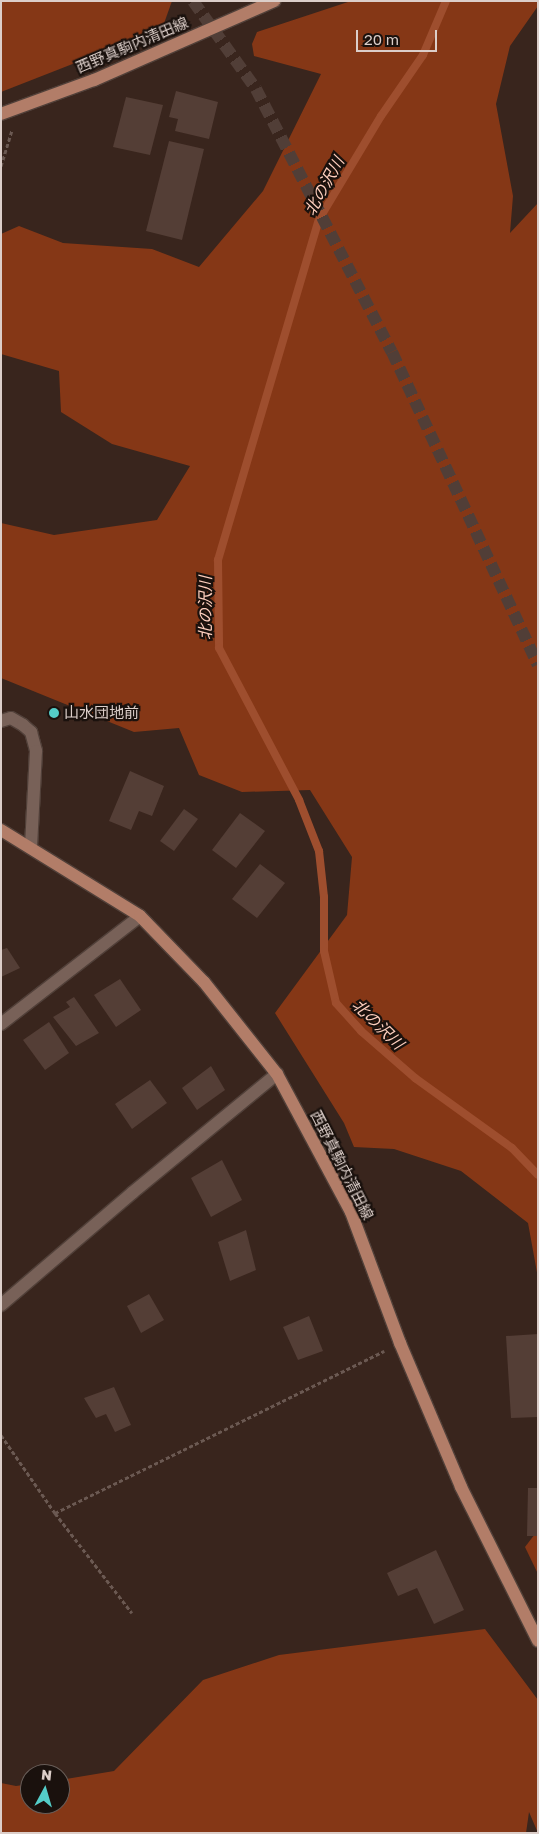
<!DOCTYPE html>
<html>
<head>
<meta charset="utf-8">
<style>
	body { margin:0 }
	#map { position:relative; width:539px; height:1834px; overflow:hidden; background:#39251d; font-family:"Golos Text","Noto Sans JP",sans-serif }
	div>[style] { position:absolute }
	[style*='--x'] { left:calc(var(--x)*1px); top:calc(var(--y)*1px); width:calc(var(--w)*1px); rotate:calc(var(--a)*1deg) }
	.forest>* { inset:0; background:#853716 }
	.stream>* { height:8px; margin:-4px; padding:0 4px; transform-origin:4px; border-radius:4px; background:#9e4e2e }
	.building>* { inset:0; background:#543e36 }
	.primary-tunnel>* { height:12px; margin-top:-6px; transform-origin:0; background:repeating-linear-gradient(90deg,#513e37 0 12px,transparent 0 18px) }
	.path>* { height:3px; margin-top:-1.5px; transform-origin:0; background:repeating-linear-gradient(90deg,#6b5952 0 4px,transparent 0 6.5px) }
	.roads { filter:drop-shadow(1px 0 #514039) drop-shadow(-1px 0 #514039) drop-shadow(0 1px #514039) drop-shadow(0 -1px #514039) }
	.lane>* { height:12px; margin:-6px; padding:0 6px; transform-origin:6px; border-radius:6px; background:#786158 }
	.street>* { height:12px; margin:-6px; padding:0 6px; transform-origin:6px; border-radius:6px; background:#786158 }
	.primary>* { height:12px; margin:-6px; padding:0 6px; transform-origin:6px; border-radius:6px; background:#b27d68 }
	.dots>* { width:14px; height:14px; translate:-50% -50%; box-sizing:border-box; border:2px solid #1a110d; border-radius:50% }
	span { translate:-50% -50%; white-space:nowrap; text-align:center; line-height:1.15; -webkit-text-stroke:4.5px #1a110d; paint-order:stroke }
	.street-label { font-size:15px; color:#dccec9 }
	.poi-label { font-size:15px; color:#dccec9 }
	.left { translate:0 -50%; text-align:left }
	.water-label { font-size:16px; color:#fecfbe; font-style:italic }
	.frame { position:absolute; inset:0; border:2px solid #dccec9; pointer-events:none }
	.north { position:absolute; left:20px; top:1764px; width:50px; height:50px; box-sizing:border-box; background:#1a110d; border:1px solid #685d58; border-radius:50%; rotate:6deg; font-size:14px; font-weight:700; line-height:20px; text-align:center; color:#dccec9 }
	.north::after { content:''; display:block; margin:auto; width:18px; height:22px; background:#54cdc8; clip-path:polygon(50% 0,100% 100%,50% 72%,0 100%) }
	.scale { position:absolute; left:356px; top:30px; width:81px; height:22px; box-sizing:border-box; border:2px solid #dccec9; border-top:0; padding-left:6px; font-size:15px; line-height:18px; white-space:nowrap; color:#dccec9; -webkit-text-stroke:4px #1a110d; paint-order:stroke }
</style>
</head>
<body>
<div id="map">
	<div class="forest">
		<div style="clip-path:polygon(1px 1px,172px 1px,162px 29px,1px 92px)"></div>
		<div style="clip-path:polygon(351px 1px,538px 1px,538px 6px,510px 46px,496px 104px,513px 196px,510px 233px,538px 203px,538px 1278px,528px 1223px,461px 1171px,394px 1149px,354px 1147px,344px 1123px,275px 1013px,347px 915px,352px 857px,310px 790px,242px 792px,199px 775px,179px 728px,134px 732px,1px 678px,1px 523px,54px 535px,157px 520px,190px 466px,112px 444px,61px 412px,59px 371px,1px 354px,1px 234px,19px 226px,63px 243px,152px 249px,199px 267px,263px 191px,321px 74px,254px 56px,252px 44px,257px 32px)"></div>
		<div style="clip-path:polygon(538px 1530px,538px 1574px,525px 1547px)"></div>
		<div style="clip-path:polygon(485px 1629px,538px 1700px,538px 1833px,529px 1812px,526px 1833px,1px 1833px,1px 1783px,16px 1786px,30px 1784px,30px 1804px,60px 1804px,60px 1780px,114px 1771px,203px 1680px,279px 1655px)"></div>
	</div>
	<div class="stream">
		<div style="--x:446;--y:1;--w:59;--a:113.1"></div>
		<div style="--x:423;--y:55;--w:74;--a:124.5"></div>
		<div style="--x:381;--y:116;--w:120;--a:121"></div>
		<div style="--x:319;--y:219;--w:356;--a:106.5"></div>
		<div style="--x:218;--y:560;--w:88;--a:89.3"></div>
		<div style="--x:219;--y:648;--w:172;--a:62.2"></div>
		<div style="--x:299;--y:800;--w:55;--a:68.6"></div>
		<div style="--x:319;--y:851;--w:46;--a:83.8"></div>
		<div style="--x:324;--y:897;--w:54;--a:90"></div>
		<div style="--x:324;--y:951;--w:53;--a:77"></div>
		<div style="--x:336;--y:1003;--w:38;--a:48"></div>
		<div style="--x:361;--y:1031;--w:72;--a:41"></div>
		<div style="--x:415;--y:1078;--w:120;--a:35.8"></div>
		<div style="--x:512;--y:1148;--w:37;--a:46"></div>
	</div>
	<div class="building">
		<div style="clip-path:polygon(176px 91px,218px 102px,209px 139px,175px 131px,178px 119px,169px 117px)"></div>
		<div style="clip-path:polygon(126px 97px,163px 105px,150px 155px,113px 147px)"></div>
		<div style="clip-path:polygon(169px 141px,204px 149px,182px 240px,146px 231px)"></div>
		<div style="clip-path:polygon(130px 771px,164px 786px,152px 816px,139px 811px,131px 830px,109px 821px)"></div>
		<div style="clip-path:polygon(184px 809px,198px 819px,174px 851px,160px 841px)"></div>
		<div style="clip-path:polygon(240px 813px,265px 831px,236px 868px,212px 850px)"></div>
		<div style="clip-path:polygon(260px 864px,285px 883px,257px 918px,232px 899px)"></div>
		<div style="clip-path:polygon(7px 948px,20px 968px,1px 977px,1px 950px)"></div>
		<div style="clip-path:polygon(120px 979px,141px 1010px,116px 1027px,94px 995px)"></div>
		<div style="clip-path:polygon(74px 997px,99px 1033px,76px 1046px,53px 1017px,70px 1007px,66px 1002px)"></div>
		<div style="clip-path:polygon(49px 1022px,69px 1053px,45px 1070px,23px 1040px)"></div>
		<div style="clip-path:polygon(211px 1066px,225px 1090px,197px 1110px,182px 1088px)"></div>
		<div style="clip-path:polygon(150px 1080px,167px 1103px,132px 1129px,115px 1104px)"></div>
		<div style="clip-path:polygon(222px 1160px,242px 1200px,211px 1217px,191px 1178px)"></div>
		<div style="clip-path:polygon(246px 1230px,256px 1270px,230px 1281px,218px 1242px)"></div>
		<div style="clip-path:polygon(149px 1294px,164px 1320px,141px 1333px,127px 1306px)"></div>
		<div style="clip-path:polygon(309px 1316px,323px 1351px,298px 1360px,283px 1327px)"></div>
		<div style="clip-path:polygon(538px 1334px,538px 1417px,511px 1418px,506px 1336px)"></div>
		<div style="clip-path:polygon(114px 1387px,131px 1425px,115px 1432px,106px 1414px,96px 1418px,84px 1398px)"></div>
		<div style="clip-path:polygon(528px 1488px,538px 1488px,538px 1536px,527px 1536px)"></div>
		<div style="clip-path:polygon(436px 1550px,464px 1610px,434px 1624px,417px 1588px,398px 1596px,387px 1573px)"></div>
	</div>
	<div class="primary-tunnel">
		<div style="--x:193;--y:1;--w:108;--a:54.4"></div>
		<div style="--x:256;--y:89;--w:296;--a:62.7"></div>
		<div style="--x:392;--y:352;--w:345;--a:65"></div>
	</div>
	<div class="path">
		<div style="--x:1;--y:166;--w:37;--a:-73"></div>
		<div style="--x:1;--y:1435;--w:95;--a:55.3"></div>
		<div style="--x:55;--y:1513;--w:126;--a:52.4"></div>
		<div style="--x:55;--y:1513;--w:367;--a:-26.2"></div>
	</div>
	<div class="roads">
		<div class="lane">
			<div style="--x:1;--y:721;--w:10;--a:-17"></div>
			<div style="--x:11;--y:718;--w:14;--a:30"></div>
			<div style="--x:23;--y:725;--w:11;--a:41"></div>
			<div style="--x:31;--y:732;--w:20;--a:75"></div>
			<div style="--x:36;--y:751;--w:97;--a:93"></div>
		</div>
		<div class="street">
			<div style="--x:1;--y:1024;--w:176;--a:-37.8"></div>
			<div style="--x:1;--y:1305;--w:172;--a:-40.5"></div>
			<div style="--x:132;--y:1193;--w:188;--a:-39.4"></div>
		</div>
		<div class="primary">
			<div style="--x:1;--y:114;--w:99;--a:-20.1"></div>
			<div style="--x:94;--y:80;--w:197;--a:-23.7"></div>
			<div style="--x:1;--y:830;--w:163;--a:31.7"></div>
			<div style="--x:140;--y:916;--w:92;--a:45.9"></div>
			<div style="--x:204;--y:982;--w:117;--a:51.6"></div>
			<div style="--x:277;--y:1074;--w:157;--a:61.8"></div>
			<div style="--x:351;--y:1212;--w:140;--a:69.5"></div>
			<div style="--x:400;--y:1343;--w:156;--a:67"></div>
			<div style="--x:461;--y:1487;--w:172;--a:63.4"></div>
		</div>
	</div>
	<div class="dots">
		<div style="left:54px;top:713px;background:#54cdc8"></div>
	</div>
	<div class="street-label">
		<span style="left:132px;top:45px;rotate:-23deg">西野真駒内清田線</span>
		<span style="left:342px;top:1165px;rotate:63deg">西野真駒内清田線</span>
	</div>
	<div class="poi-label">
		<span class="left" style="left:64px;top:713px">山水団地前</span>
	</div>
	<div class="water-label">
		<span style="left:324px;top:186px;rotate:-61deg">北の沢川</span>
		<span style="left:205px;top:608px;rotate:-90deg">北の沢川</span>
		<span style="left:378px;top:1024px;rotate:44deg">北の沢川</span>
	</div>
	<div class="frame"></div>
	<div class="north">N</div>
	<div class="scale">20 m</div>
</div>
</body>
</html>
